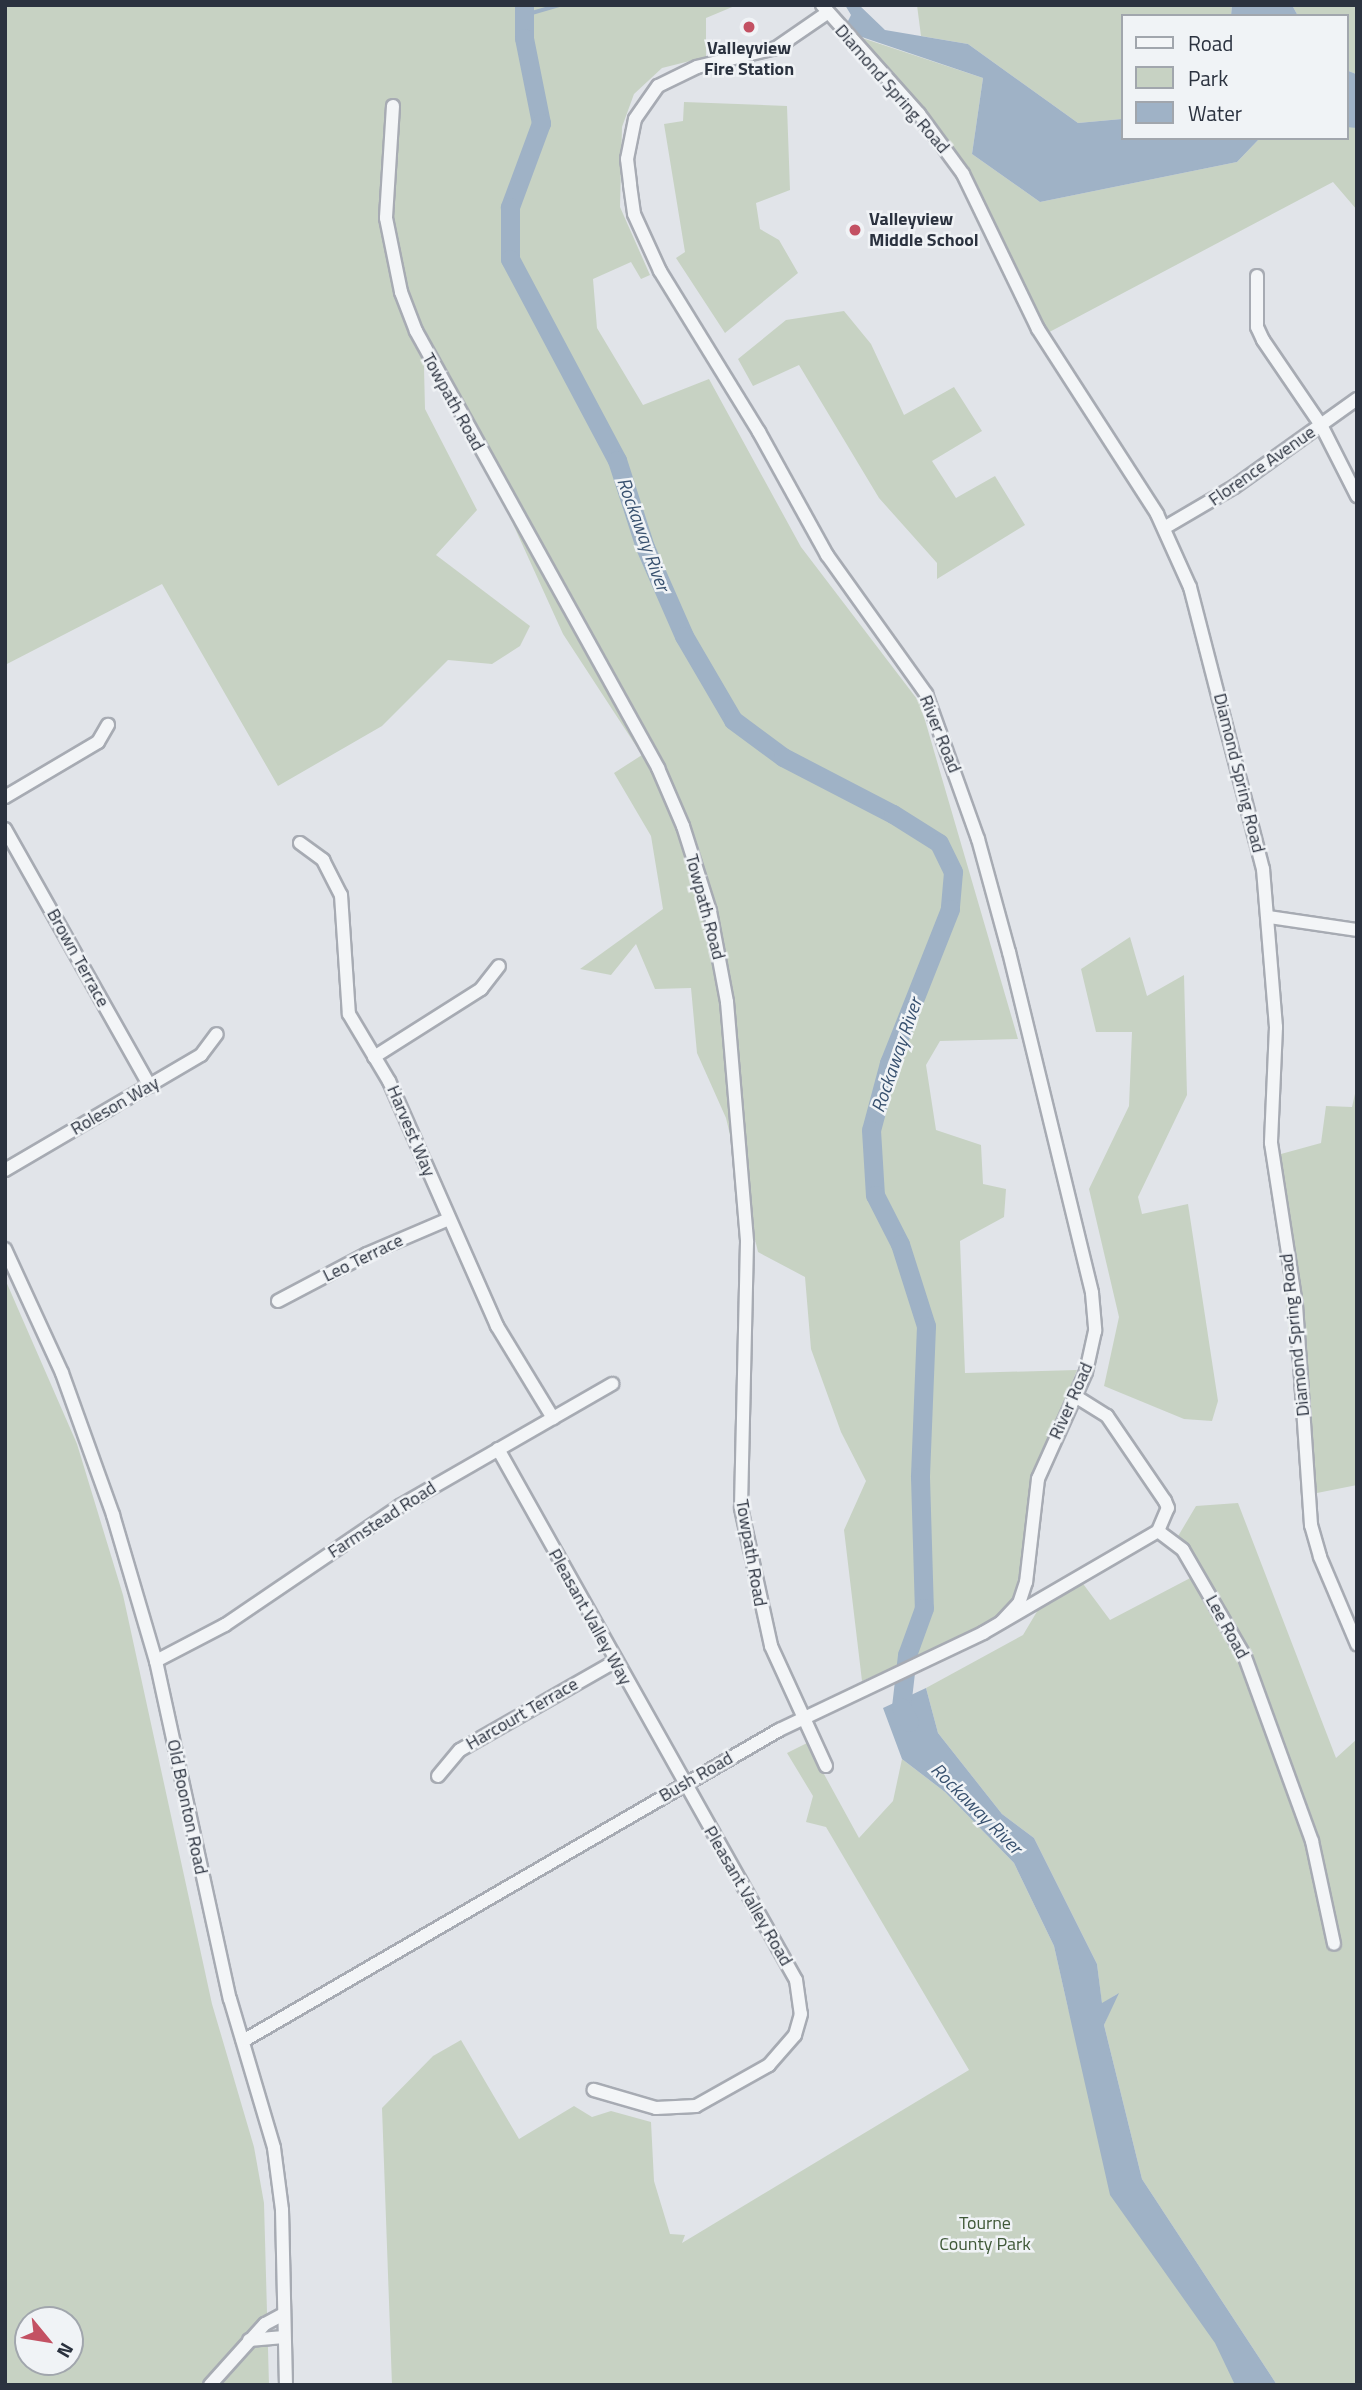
<!DOCTYPE html>
<html>
<head>
<meta charset="utf-8">
<style>
	body { margin:0 }
	#map { position:relative; width:1362px; height:2390px; overflow:hidden; background:#e1e4e9; font-family:"Titillium Web",sans-serif }
	div>[style] { position:absolute }
	[style*='--x'] { left:calc(var(--x)*1px); top:calc(var(--y)*1px); width:calc(var(--w)*1px); rotate:calc(var(--a)*1deg) }
	.green>* { inset:0; background:#c7d2c3 }
	.water>* { inset:0; background:#9fb2c6 }
	.stream>* { height:3.5px; margin:-1.75px; padding:0 1.75px; transform-origin:1.75px; border-radius:1.75px; background:#9fb2c6 }
	.river>* { height:19px; margin:-9.5px; padding:0 9.5px; transform-origin:9.5px; border-radius:9.5px; background:#9fb2c6 }
	.roads { filter:drop-shadow(2px 0 #a7abb3) drop-shadow(-2px 0 #a7abb3) drop-shadow(0 2px #a7abb3) drop-shadow(0 -2px #a7abb3) }
	.minor>* { height:12px; margin:-6px; padding:0 6px; transform-origin:6px; border-radius:6px; background:#f3f5f7 }
	.dots>* { width:19px; height:19px; translate:-50% -50%; box-sizing:border-box; border:4px solid #f0f3f6; border-radius:50% }
	span { translate:-50% -50%; white-space:nowrap; text-align:center; line-height:1.15; -webkit-text-stroke:5px #f0f3f6; paint-order:stroke }
	.poi-label { font-size:18px; color:#2b323f; font-weight:700 }
	.left { translate:0 -50%; text-align:left }
	.street-label { font-size:18px; color:#2b323f }
	.park-label { font-size:18px; color:#405939 }
	.water-label { font-size:19px; color:#38516f; font-style:italic }
	.frame { position:absolute; inset:0; border:7px solid #2b323f; pointer-events:none }
	.legend { position:absolute; left:1121px; top:14px; width:228px; height:126px; box-sizing:border-box; background:#f0f3f6; border:2px solid #a1a6ad; margin:0; padding:9px 12px; list-style:none; font-size:21px; color:#2b323f }
	.legend li { display:flex; align-items:center; gap:14px; height:35px }
	.legend b { width:35px; border:2px solid #a1a6ad }
	.north { position:absolute; left:14px; top:2306px; width:70px; height:70px; box-sizing:border-box; background:#f0f3f6; border:2px solid #a1a6ad; border-radius:50%; rotate:120deg; font-size:19px; font-weight:700; line-height:28px; text-align:center; color:#2b323f }
	.north::after { content:''; display:block; margin:auto; width:24px; height:32px; background:#c35163; clip-path:polygon(50% 0,100% 100%,50% 72%,0 100%) }
</style>
</head>
<body>
<div id="map">
	<div class="green">
		<div style="clip-path:polygon(5px 5px,737px 5px,706px 18px,706px 57px,662px 68px,634px 94px,622px 127px,620px 207px,650px 275px,641px 279px,631px 262px,593px 279px,597px 328px,643px 405px,709px 379px,801px 547px,920px 703px,1018px 1039px,940px 1041px,926px 1065px,936px 1130px,981px 1145px,983px 1184px,1006px 1189px,1004px 1217px,960px 1241px,965px 1373px,1077px 1370px,1032px 1479px,1027px 1538px,1014px 1597px,1000px 1615px,950px 1643px,862px 1681px,844px 1530px,866px 1481px,841px 1432px,811px 1349px,805px 1277px,758px 1252px,726px 1118px,697px 1053px,691px 988px,655px 989px,636px 944px,611px 975px,580px 969px,663px 909px,651px 836px,614px 773px,642px 755px,563px 634px,423px 326px,425px 409px,477px 510px,436px 555px,530px 626px,520px 646px,492px 664px,448px 660px,382px 726px,278px 786px,162px 584px,5px 665px)"></div>
		<div style="clip-path:polygon(917px 5px,1232px 5px,1231px 16px,1122px 16px,1122px 119px,1078px 123px,968px 44px,921px 36px)"></div>
		<div style="clip-path:polygon(1292px 5px,1357px 5px,1357px 88px,1356px 74px,1346px 70px,1346px 16px,1298px 16px)"></div>
		<div style="clip-path:polygon(847px 23px,856px 36px,983px 78px,972px 154px,1040px 202px,1237px 162px,1260px 138px,1346px 138px,1346px 127px,1350px 126px,1357px 128px,1357px 210px,1333px 182px,1040px 337px,959px 170px,839px 35px)"></div>
		<div style="clip-path:polygon(684px 102px,787px 106px,790px 190px,756px 203px,760px 229px,779px 240px,798px 273px,725px 333px,676px 258px,685px 252px,664px 124px,683px 121px)"></div>
		<div style="clip-path:polygon(844px 311px,871px 344px,904px 415px,954px 387px,982px 431px,932px 461px,956px 498px,995px 476px,1025px 525px,937px 579px,937px 563px,879px 498px,799px 365px,753px 386px,738px 359px,786px 320px)"></div>
		<div style="clip-path:polygon(1130px 937px,1147px 996px,1184px 975px,1187px 1095px,1138px 1197px,1142px 1214px,1188px 1204px,1218px 1401px,1212px 1421px,1184px 1419px,1104px 1386px,1119px 1317px,1089px 1189px,1129px 1106px,1132px 1032px,1096px 1032px,1081px 969px)"></div>
		<div style="clip-path:polygon(1357px 1085px,1357px 1485px,1307px 1495px,1270px 1157px,1321px 1143px,1326px 1106px,1352px 1107px)"></div>
		<div style="clip-path:polygon(evenodd,5px 1279px,77px 1444px,123px 1595px,212px 2004px,254px 2147px,264px 2203px,269px 2385px,5px 2385px,5px 1279px,28px 2320px,70px 2320px,70px 2362px,28px 2362px,28px 2320px)"></div>
		<div style="clip-path:polygon(1238px 1503px,1336px 1758px,1357px 1739px,1357px 2385px,1277px 2385px,1142px 2179px,1104px 2025px,1117px 1994px,1102px 2004px,1097px 1964px,1034px 1838px,1002px 1814px,938px 1733px,926px 1688px,1023px 1635px,1048px 1593px,1078px 1577px,1110px 1620px,1196px 1575px,1174px 1543px,1196px 1506px)"></div>
		<div style="clip-path:polygon(807px 1743px,859px 1838px,893px 1801px,902px 1759px,945px 1792px,1014px 1863px,1054px 1946px,1068px 2008px,1112px 2135px,1246px 2385px,392px 2385px,382px 2108px,433px 2056px,461px 2040px,519px 2139px,574px 2106px,592px 2117px,611px 2111px,651px 2122px,654px 2181px,670px 2234px,685px 2235px,682px 2243px,969px 2070px,826px 1827px,806px 1822px,813px 1796px,787px 1753px)"></div>
	</div>
	<div class="water">
		<div style="clip-path:polygon(845px 5px,859px 5px,885px 30px,968px 44px,1078px 123px,1122px 119px,1122px 138px,1260px 138px,1237px 162px,1040px 202px,972px 154px,983px 78px,856px 35px,847px 23px,851px 15px)"></div>
		<div style="clip-path:polygon(1232px 5px,1292px 5px,1298px 16px,1231px 16px)"></div>
		<div style="clip-path:polygon(1346px 70px,1356px 74px,1357px 128px,1346px 127px)"></div>
		<div style="clip-path:polygon(926px 1688px,938px 1733px,1002px 1814px,1034px 1838px,1097px 1964px,1102px 2003px,1119px 1993px,1104px 2025px,1142px 2179px,1277px 2385px,1235px 2385px,1215px 2343px,1110px 2195px,1054px 1946px,1014px 1863px,945px 1792px,902px 1759px,883px 1708px)"></div>
	</div>
	<div class="stream">
		<div style="--x:662;--y:5;--w:3;--a:0"></div>
		<div style="--x:525;--y:15;--w:37;--a:-16"></div>
	</div>
	<div class="river">
		<div style="--x:524;--y:5;--w:33;--a:90"></div>
		<div style="--x:524;--y:38;--w:87;--a:78.7"></div>
		<div style="--x:541;--y:123;--w:90;--a:110.3"></div>
		<div style="--x:510;--y:207;--w:52;--a:90"></div>
		<div style="--x:510;--y:259;--w:228;--a:62"></div>
		<div style="--x:617;--y:460;--w:91;--a:72.2"></div>
		<div style="--x:645;--y:547;--w:97;--a:66.3"></div>
		<div style="--x:684;--y:636;--w:97;--a:59.7"></div>
		<div style="--x:733;--y:720;--w:62;--a:36.5"></div>
		<div style="--x:783;--y:757;--w:124;--a:27.4"></div>
		<div style="--x:893;--y:814;--w:54;--a:32.2"></div>
		<div style="--x:939;--y:843;--w:32;--a:64"></div>
		<div style="--x:953;--y:872;--w:37;--a:95"></div>
		<div style="--x:950;--y:909;--w:166;--a:111.6"></div>
		<div style="--x:889;--y:1063;--w:69;--a:105"></div>
		<div style="--x:871;--y:1130;--w:65;--a:86.5"></div>
		<div style="--x:875;--y:1195;--w:55;--a:63"></div>
		<div style="--x:900;--y:1244;--w:86;--a:72.4"></div>
		<div style="--x:926;--y:1326;--w:151;--a:92.3"></div>
		<div style="--x:920;--y:1477;--w:131;--a:88.3"></div>
		<div style="--x:924;--y:1608;--w:50;--a:109.9"></div>
		<div style="--x:907;--y:1655;--w:52;--a:96.6"></div>
		<div style="--x:901;--y:1707;--w:17;--a:62"></div>
	</div>
	<div class="roads">
		<div class="minor">
			<div style="--x:822;--y:5;--w:146;--a:48.3"></div>
			<div style="--x:919;--y:114;--w:74;--a:53.7"></div>
			<div style="--x:963;--y:174;--w:172;--a:64.2"></div>
			<div style="--x:1038;--y:329;--w:220;--a:57.2"></div>
			<div style="--x:1157;--y:514;--w:80;--a:65.7"></div>
			<div style="--x:1190;--y:587;--w:291;--a:75.5"></div>
			<div style="--x:1263;--y:869;--w:159;--a:85.3"></div>
			<div style="--x:1276;--y:1027;--w:116;--a:92.5"></div>
			<div style="--x:1271;--y:1143;--w:164;--a:81.2"></div>
			<div style="--x:1296;--y:1305;--w:221;--a:86.1"></div>
			<div style="--x:1311;--y:1525;--w:33;--a:74"></div>
			<div style="--x:1320;--y:1557;--w:95;--a:67"></div>
			<div style="--x:827;--y:13;--w:62;--a:145.5"></div>
			<div style="--x:776;--y:48;--w:81;--a:166.5"></div>
			<div style="--x:697;--y:67;--w:43;--a:154"></div>
			<div style="--x:658;--y:86;--w:40;--a:124.9"></div>
			<div style="--x:635;--y:119;--w:41;--a:101.3"></div>
			<div style="--x:627;--y:159;--w:26;--a:83"></div>
			<div style="--x:630;--y:185;--w:29;--a:82"></div>
			<div style="--x:634;--y:214;--w:63;--a:65.5"></div>
			<div style="--x:660;--y:271;--w:189;--a:58.4"></div>
			<div style="--x:759;--y:432;--w:141;--a:61.1"></div>
			<div style="--x:827;--y:555;--w:171;--a:54.5"></div>
			<div style="--x:926;--y:694;--w:154;--a:70.3"></div>
			<div style="--x:978;--y:839;--w:117;--a:74.7"></div>
			<div style="--x:1009;--y:952;--w:351;--a:76.3"></div>
			<div style="--x:1092;--y:1293;--w:38;--a:85"></div>
			<div style="--x:1095;--y:1331;--w:42;--a:102.4"></div>
			<div style="--x:1086;--y:1372;--w:117;--a:114.2"></div>
			<div style="--x:1038;--y:1479;--w:104;--a:96.6"></div>
			<div style="--x:1026;--y:1582;--w:22;--a:108"></div>
			<div style="--x:1019;--y:1603;--w:26;--a:133"></div>
			<div style="--x:393;--y:106;--w:112;--a:93.6"></div>
			<div style="--x:386;--y:218;--w:76;--a:78.5"></div>
			<div style="--x:401;--y:292;--w:42;--a:69"></div>
			<div style="--x:416;--y:331;--w:500;--a:61"></div>
			<div style="--x:658;--y:768;--w:63;--a:66.7"></div>
			<div style="--x:683;--y:826;--w:89;--a:72.4"></div>
			<div style="--x:710;--y:911;--w:93;--a:79.4"></div>
			<div style="--x:727;--y:1002;--w:241;--a:85.2"></div>
			<div style="--x:747;--y:1242;--w:266;--a:91.3"></div>
			<div style="--x:741;--y:1508;--w:141;--a:77.7"></div>
			<div style="--x:771;--y:1646;--w:132;--a:65.4"></div>
			<div style="--x:1257;--y:276;--w:51;--a:90"></div>
			<div style="--x:1257;--y:327;--w:14;--a:65"></div>
			<div style="--x:1263;--y:340;--w:103;--a:55.7"></div>
			<div style="--x:1321;--y:425;--w:80;--a:63.1"></div>
			<div style="--x:1164;--y:528;--w:81;--a:-30.4"></div>
			<div style="--x:1234;--y:487;--w:151;--a:-35.6"></div>
			<div style="--x:5;--y:797;--w:108;--a:-30.6"></div>
			<div style="--x:98;--y:742;--w:20;--a:-60"></div>
			<div style="--x:5;--y:829;--w:295;--a:60.6"></div>
			<div style="--x:300;--y:843;--w:29;--a:36"></div>
			<div style="--x:323;--y:860;--w:39;--a:63"></div>
			<div style="--x:341;--y:895;--w:119;--a:86.2"></div>
			<div style="--x:349;--y:1014;--w:78;--a:59.2"></div>
			<div style="--x:389;--y:1081;--w:268;--a:66.2"></div>
			<div style="--x:497;--y:1326;--w:108;--a:58.7"></div>
			<div style="--x:1269;--y:917;--w:89;--a:8.4"></div>
			<div style="--x:374;--y:1057;--w:127;--a:-32.4"></div>
			<div style="--x:481;--y:989;--w:29;--a:-52"></div>
			<div style="--x:5;--y:1170;--w:227;--a:-30.4"></div>
			<div style="--x:201;--y:1055;--w:26;--a:-53"></div>
			<div style="--x:5;--y:1249;--w:136;--a:65.3"></div>
			<div style="--x:62;--y:1373;--w:151;--a:70.2"></div>
			<div style="--x:113;--y:1515;--w:152;--a:73.6"></div>
			<div style="--x:156;--y:1661;--w:346;--a:77.7"></div>
			<div style="--x:230;--y:1999;--w:155;--a:73.5"></div>
			<div style="--x:274;--y:2148;--w:63;--a:82.6"></div>
			<div style="--x:282;--y:2210;--w:175;--a:88.7"></div>
			<div style="--x:278;--y:1301;--w:101;--a:-27.8"></div>
			<div style="--x:367;--y:1254;--w:89;--a:-23.1"></div>
			<div style="--x:498;--y:1449;--w:609;--a:60.7"></div>
			<div style="--x:796;--y:1980;--w:34;--a:82"></div>
			<div style="--x:801;--y:2014;--w:22;--a:106"></div>
			<div style="--x:795;--y:2035;--w:40;--a:131"></div>
			<div style="--x:769;--y:2065;--w:84;--a:150.7"></div>
			<div style="--x:696;--y:2106;--w:40;--a:177.1"></div>
			<div style="--x:656;--y:2108;--w:65;--a:-163.8"></div>
			<div style="--x:1158;--y:1531;--w:31;--a:37"></div>
			<div style="--x:1183;--y:1550;--w:124;--a:59.9"></div>
			<div style="--x:1245;--y:1657;--w:196;--a:70"></div>
			<div style="--x:1312;--y:1841;--w:105;--a:77.9"></div>
			<div style="--x:156;--y:1661;--w:78;--a:-27.6"></div>
			<div style="--x:225;--y:1625;--w:212;--a:-34.2"></div>
			<div style="--x:400;--y:1506;--w:245;--a:-29.9"></div>
			<div style="--x:438;--y:1776;--w:34;--a:-50"></div>
			<div style="--x:460;--y:1750;--w:177;--a:-29.7"></div>
			<div style="--x:243;--y:2041;--w:620;--a:-30.12"></div>
			<div style="--x:779;--y:1730;--w:226;--a:-25.4"></div>
			<div style="--x:983;--y:1633;--w:203;--a:-30.2"></div>
			<div style="--x:1158;--y:1531;--w:25;--a:-67"></div>
			<div style="--x:1168;--y:1508;--w:8;--a:-113"></div>
			<div style="--x:1165;--y:1501;--w:103;--a:-124.3"></div>
			<div style="--x:1107;--y:1416;--w:38;--a:-148"></div>
			<div style="--x:249;--y:2340;--w:35;--a:-5"></div>
			<div style="--x:210;--y:2385;--w:82;--a:-48"></div>
			<div style="--x:265;--y:2324;--w:21;--a:-28"></div>
		</div>
	</div>
	<div class="dots">
		<div style="left:749px;top:27px;background:#c35163"></div>
		<div style="left:855px;top:230px;background:#c35163"></div>
	</div>
	<div class="poi-label">
		<span style="left:749px;top:59px">Valleyview<br>Fire Station</span>
		<span class="left" style="left:869px;top:230px">Valleyview<br>Middle School</span>
	</div>
	<div class="street-label">
		<span style="left:892px;top:89px;rotate:49deg">Diamond Spring Road</span>
		<span style="left:453px;top:402px;rotate:61deg">Towpath Road</span>
		<span style="left:1262px;top:466px;rotate:-35deg">Florence Avenue</span>
		<span style="left:940px;top:734px;rotate:68deg">River Road</span>
		<span style="left:1239px;top:773px;rotate:76deg">Diamond Spring Road</span>
		<span style="left:705px;top:907px;rotate:75deg">Towpath Road</span>
		<span style="left:78px;top:958px;rotate:61deg">Brown Terrace</span>
		<span style="left:115px;top:1106px;rotate:-30deg">Roleson Way</span>
		<span style="left:411px;top:1131px;rotate:67deg">Harvest Way</span>
		<span style="left:363px;top:1258px;rotate:-26deg">Leo Terrace</span>
		<span style="left:1295px;top:1335px;rotate:-96deg">Diamond Spring Road</span>
		<span style="left:1071px;top:1401px;rotate:-66deg">River Road</span>
		<span style="left:382px;top:1520px;rotate:-33deg">Farmstead Road</span>
		<span style="left:751px;top:1553px;rotate:80deg">Towpath Road</span>
		<span style="left:590px;top:1617px;rotate:61deg">Pleasant Valley Way</span>
		<span style="left:1227px;top:1627px;rotate:61deg">Lee Road</span>
		<span style="left:522px;top:1714px;rotate:-30deg">Harcourt Terrace</span>
		<span style="left:696px;top:1777px;rotate:-30deg">Bush Road</span>
		<span style="left:187px;top:1807px;rotate:78deg">Old Boonton Road</span>
		<span style="left:748px;top:1896px;rotate:60deg">Pleasant Valley Road</span>
	</div>
	<div class="park-label">
		<span style="left:985px;top:2234px">Tourne<br>County Park</span>
	</div>
	<div class="water-label">
		<span style="left:644px;top:534px;rotate:70deg">Rockaway River</span>
		<span style="left:896px;top:1055px;rotate:-71deg">Rockaway River</span>
		<span style="left:977px;top:1808px;rotate:45deg">Rockaway River</span>
	</div>
	<div class="frame"></div>
	<ul class="legend">
	<li><b style="height:9px;background:#f3f5f7"></b>Road</li>
	<li><b style="height:19px;background:#c7d2c3"></b>Park</li>
	<li><b style="height:19px;background:#9fb2c6"></b>Water</li>
	</ul>
	<div class="north">N</div>
</div>
</body>
</html>
